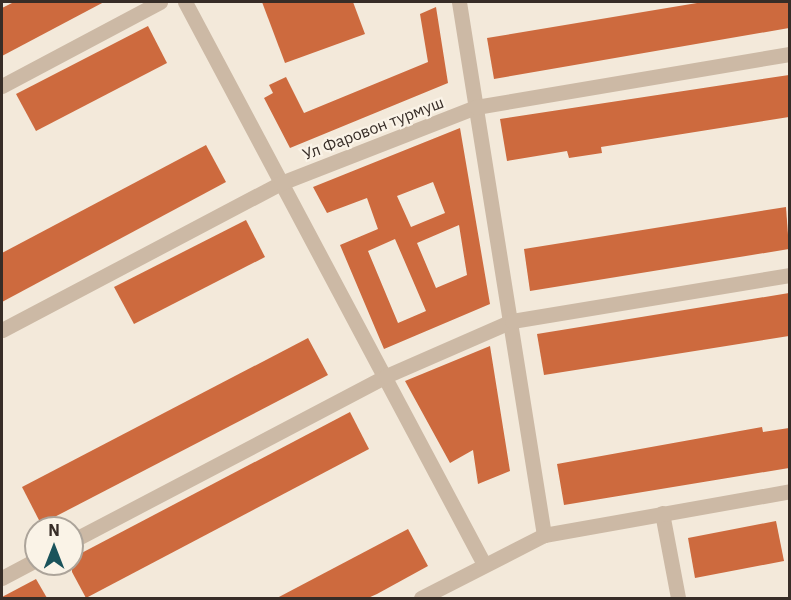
<!DOCTYPE html>
<html>
<head>
<meta charset="utf-8">
<style>
	body { margin:0 }
	#map { position:relative; width:791px; height:600px; overflow:hidden; background:#f3e9da; font-family:"IBM Plex Sans",sans-serif }
	div>[style] { position:absolute }
	[style*='--x'] { left:calc(var(--x)*1px); top:calc(var(--y)*1px); width:calc(var(--w)*1px); rotate:calc(var(--a)*1deg) }
	.building>* { inset:0; background:#cd6a3e }
	.minor>* { height:15px; margin:-7.5px; padding:0 7.5px; transform-origin:7.5px; border-radius:7.5px; background:#ccb9a5 }
	span { translate:-50% -50%; white-space:nowrap; text-align:center; line-height:1.15; -webkit-text-stroke:4.5px #faf3e7; paint-order:stroke }
	.street-label { font-size:16px; color:#372d27 }
	.frame { position:absolute; inset:0; border:3px solid #372d27; pointer-events:none }
	.north { position:absolute; left:24px; top:516px; width:60px; height:60px; box-sizing:border-box; background:#faf3e7; border:2px solid #aca49a; border-radius:50%; rotate:0deg; font-size:16px; font-weight:700; line-height:24px; text-align:center; color:#372d27 }
	.north::after { content:''; display:block; margin:auto; width:21px; height:27px; background:#1a535b; clip-path:polygon(50% 0,100% 100%,50% 72%,0 100%) }
</style>
</head>
<body>
<div id="map">
	<div class="building">
		<div style="clip-path:polygon(14px 2px,104px 2px,2px 56px,2px 8px)"></div>
		<div style="clip-path:polygon(262px 2px,353px 2px,365px 34px,285px 63px)"></div>
		<div style="clip-path:polygon(703px 2px,789px 2px,789px 28px,494px 79px,487px 38px)"></div>
		<div style="clip-path:polygon(436px 7px,448px 83px,290px 148px,264px 98px,273px 93px,269px 85px,286px 77px,304px 113px,428px 62px,420px 14px)"></div>
		<div style="clip-path:polygon(148px 26px,167px 63px,36px 131px,16px 94px)"></div>
		<div style="clip-path:polygon(789px 75px,789px 117px,601px 147px,602px 153px,569px 158px,567px 151px,507px 161px,500px 119px)"></div>
		<div style="clip-path:polygon(evenodd,460px 128px,490px 304px,384px 349px,340px 245px,378px 229px,367px 198px,327px 213px,313px 187px,460px 128px,433px 182px,445px 213px,411px 227px,397px 196px,433px 182px,460px 128px,459px 225px,467px 275px,436px 288px,417px 243px,459px 225px,460px 128px,395px 239px,426px 311px,398px 323px,368px 251px,395px 239px)"></div>
		<div style="clip-path:polygon(206px 145px,226px 182px,2px 302px,2px 253px)"></div>
		<div style="clip-path:polygon(786px 207px,789px 249px,530px 291px,524px 249px)"></div>
		<div style="clip-path:polygon(246px 220px,265px 257px,134px 324px,114px 287px)"></div>
		<div style="clip-path:polygon(789px 293px,789px 336px,544px 375px,537px 334px)"></div>
		<div style="clip-path:polygon(308px 338px,328px 375px,41px 524px,22px 487px)"></div>
		<div style="clip-path:polygon(490px 346px,510px 471px,478px 484px,473px 450px,450px 463px,405px 381px)"></div>
		<div style="clip-path:polygon(350px 412px,369px 449px,86px 598px,72px 572px,72px 558px)"></div>
		<div style="clip-path:polygon(762px 427px,763px 432px,789px 428px,789px 468px,564px 505px,557px 464px)"></div>
		<div style="clip-path:polygon(776px 521px,784px 561px,695px 578px,688px 538px)"></div>
		<div style="clip-path:polygon(408px 529px,428px 566px,377px 594px,368px 598px,277px 598px)"></div>
		<div style="clip-path:polygon(36px 579px,47px 598px,2px 598px,2px 597px)"></div>
	</div>
	<div class="minor">
		<div style="--x:185;--y:2;--w:637;--a:61.99"></div>
		<div style="--x:459;--y:2;--w:540;--a:80.94"></div>
		<div style="--x:2;--y:86;--w:179;--a:-28"></div>
		<div style="--x:2;--y:330;--w:315;--a:-27.8"></div>
		<div style="--x:281;--y:183;--w:209;--a:-21.3"></div>
		<div style="--x:476;--y:107;--w:318;--a:-9.6"></div>
		<div style="--x:662;--y:513;--w:86;--a:79.3"></div>
		<div style="--x:72;--y:541;--w:355;--a:-27.7"></div>
		<div style="--x:386;--y:376;--w:137;--a:-23.6"></div>
		<div style="--x:512;--y:321;--w:282;--a:-9.4"></div>
		<div style="--x:2;--y:578;--w:38;--a:-28"></div>
		<div style="--x:421;--y:598;--w:138;--a:-27.1"></div>
		<div style="--x:544;--y:535;--w:250;--a:-10.1"></div>
	</div>
	<div class="street-label">
		<span style="left:373px;top:128px;rotate:-21deg">Ул Фаровон турмуш</span>
	</div>
	<div class="frame"></div>
	<div class="north">N</div>
</div>
</body>
</html>
